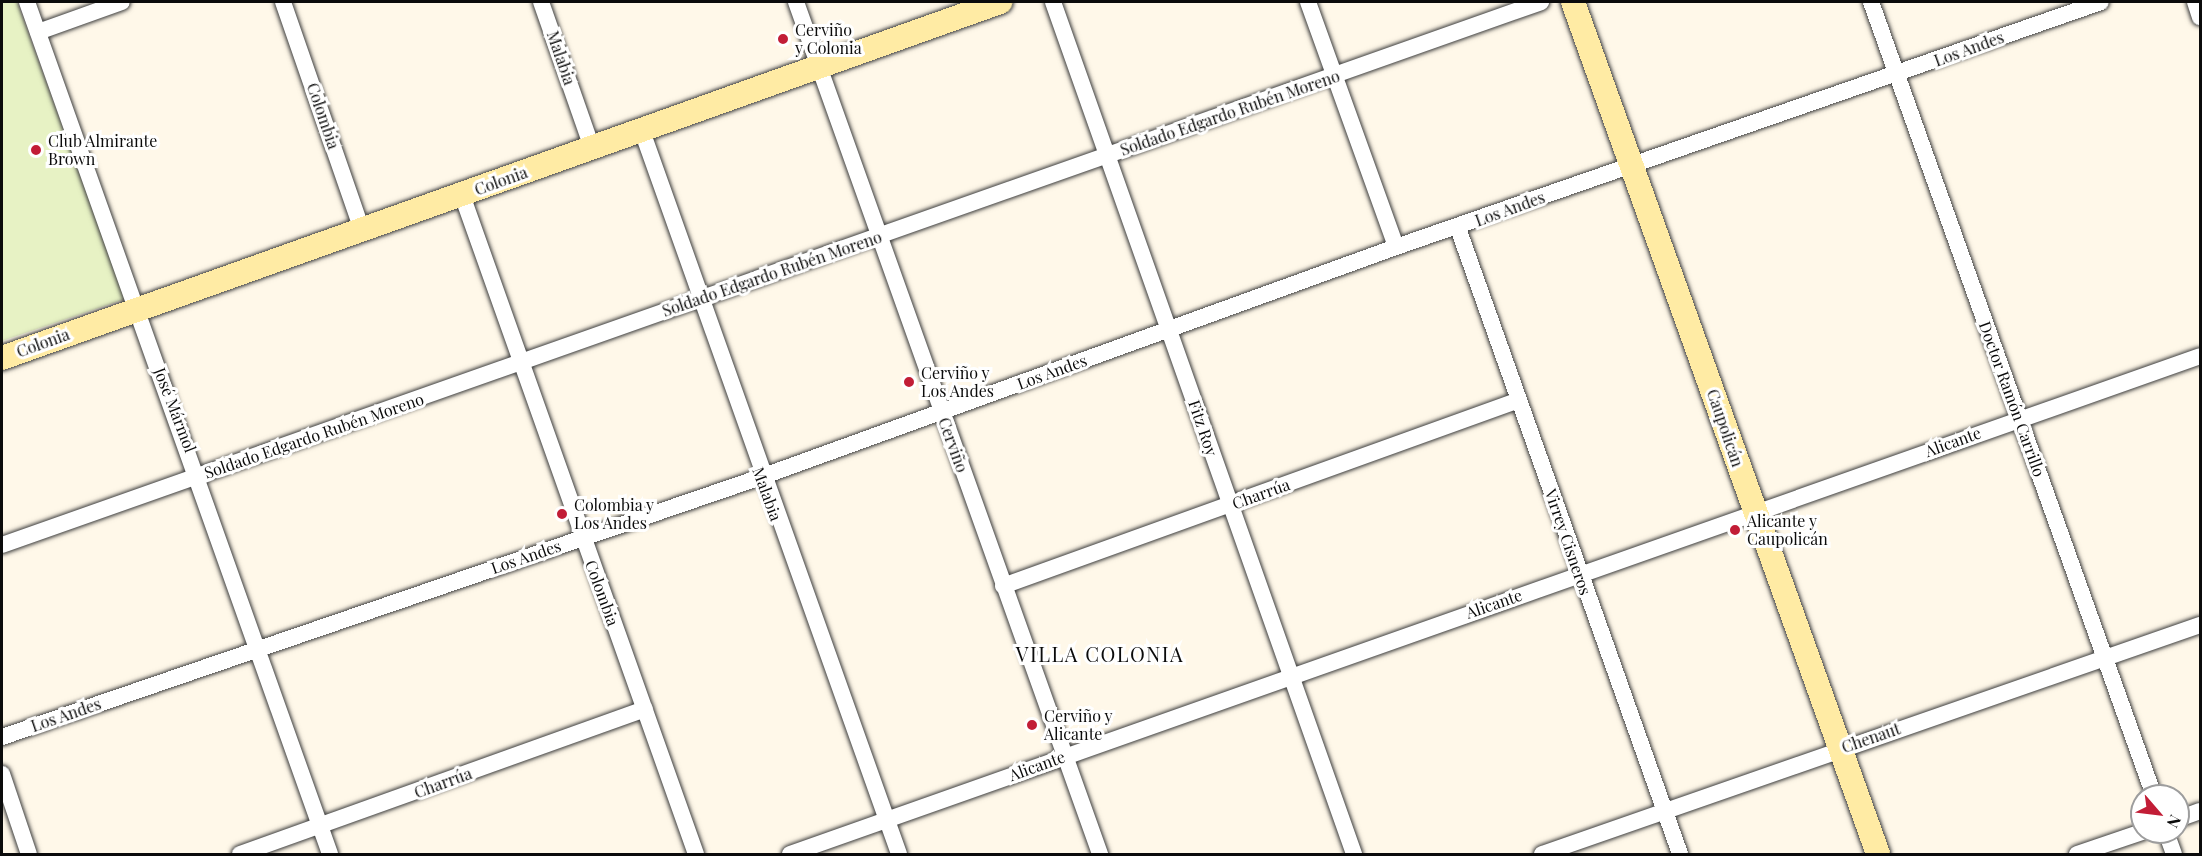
<!DOCTYPE html>
<html>
<head>
<meta charset="utf-8">
<style>
	body { margin:0 }
	#map { position:relative; width:2202px; height:856px; overflow:hidden; background:#fff8e9; font-family:"Playfair Display",serif }
	div>[style] { position:absolute }
	[style*='--x'] { left:calc(var(--x)*1px); top:calc(var(--y)*1px); width:calc(var(--w)*1px); rotate:calc(var(--a)*1deg) }
	.pitch>* { inset:0; background:#e7f2c4 }
	.roads { filter:drop-shadow(0 0 2px #3e3e3e) drop-shadow(0 0 2px #3e3e3e) }
	.street>* { height:16px; margin:-8px; padding:0 8px; transform-origin:8px; border-radius:8px; background:#fff }
	.secondary>* { height:24px; margin:-12px; padding:0 12px; transform-origin:12px; border-radius:12px; background:#ffeba4 }
	.dots>* { width:16px; height:16px; translate:-50% -50%; box-sizing:border-box; border:3px solid #fff; border-radius:50% }
	span { translate:-50% -50%; white-space:nowrap; text-align:center; line-height:1.15; -webkit-text-stroke:6px #fff; paint-order:stroke }
	.poi-label { font-size:16px; color:#0b0b0b }
	.left { translate:0 -50%; text-align:left }
	.street-label { font-size:16px; color:#0b0b0b }
	.quarter-label { font-size:20px; color:#0b0b0b; letter-spacing:1.5px }
	.frame { position:absolute; inset:0; border:3px solid #0b0b0b; pointer-events:none }
	.north { position:absolute; left:2130px; top:784px; width:60px; height:60px; box-sizing:border-box; background:#fff; border:2px solid #9d9d9d; border-radius:50%; rotate:118deg; font-size:16px; font-weight:700; line-height:24px; text-align:center; color:#0b0b0b }
	.north::after { content:''; display:block; margin:auto; width:21px; height:27px; background:#c21d36; clip-path:polygon(50% 0,100% 100%,50% 72%,0 100%) }
</style>
</head>
<body>
<div id="map">
	<div class="pitch">
		<i style="clip-path:polygon(2px 2px,17px 2px,125px 299px,2px 341px)"></i>
	</div>
	<div class="roads">
		<div class="street">
			<i style="--x:27;--y:2;--w:904;--a:70.42"></i>
			<i style="--x:283;--y:2;--w:241;--a:70.9"></i>
			<i style="--x:541;--y:2;--w:155;--a:70.7"></i>
			<i style="--x:796;--y:2;--w:905;--a:70.36"></i>
			<i style="--x:1053;--y:2;--w:904;--a:70.54"></i>
			<i style="--x:1308;--y:2;--w:260;--a:70.2"></i>
			<i style="--x:1871;--y:2;--w:843;--a:70.38"></i>
			<i style="--x:2195;--y:2;--w:16;--a:72"></i>
			<i style="--x:38;--y:32;--w:89;--a:-19.7"></i>
			<i style="--x:642;--y:131;--w:767;--a:70.43"></i>
			<i style="--x:462;--y:195;--w:699;--a:70.45"></i>
			<i style="--x:1458;--y:228;--w:664;--a:70.47"></i>
			<i style="--x:2;--y:545;--w:1632;--a:-19.43"></i>
			<i style="--x:1003;--y:586;--w:548;--a:-19.82"></i>
			<i style="--x:2;--y:737;--w:802;--a:-18.91"></i>
			<i style="--x:761;--y:477;--w:675;--a:-19.91"></i>
			<i style="--x:1396;--y:247;--w:746;--a:-19.16"></i>
			<i style="--x:2;--y:774;--w:84;--a:71.4"></i>
			<i style="--x:2178;--y:819;--w:23;--a:-20"></i>
			<i style="--x:2166;--y:832;--w:23;--a:70"></i>
			<i style="--x:240;--y:854;--w:430;--a:-19.7"></i>
			<i style="--x:790;--y:854;--w:1495;--a:-19.45"></i>
			<i style="--x:1542;--y:854;--w:697;--a:-19.19"></i>
			<i style="--x:2077;--y:854;--w:69;--a:-18.7"></i>
		</div>
		<div class="secondary">
			<i style="--x:1573;--y:2;--w:905;--a:70.3"></i>
			<i style="--x:2;--y:358;--w:1060;--a:-19.63"></i>
		</div>
	</div>
	<div class="dots">
		<i style="left:783px;top:39px;background:#c21d36"></i>
		<i style="left:36px;top:150px;background:#c21d36"></i>
		<i style="left:909px;top:382px;background:#c21d36"></i>
		<i style="left:562px;top:514px;background:#c21d36"></i>
		<i style="left:1735px;top:530px;background:#c21d36"></i>
		<i style="left:1032px;top:725px;background:#c21d36"></i>
	</div>
	<div class="poi-label">
		<span class="left" style="left:795px;top:39px">Cerviño<br>y Colonia</span>
		<span class="left" style="left:48px;top:150px">Club Almirante<br>Brown</span>
		<span class="left" style="left:921px;top:382px">Cerviño y<br>Los Andes</span>
		<span class="left" style="left:574px;top:514px">Colombia y<br>Los Andes</span>
		<span class="left" style="left:1747px;top:530px">Alicante y<br>Caupolicán</span>
		<span class="left" style="left:1044px;top:725px">Cerviño y<br>Alicante</span>
	</div>
	<div class="street-label">
		<span style="left:1969px;top:49px;rotate:-20deg">Los Andes</span>
		<span style="left:561px;top:58px;rotate:71deg">Malabia</span>
		<span style="left:1230px;top:113px;rotate:-19deg">Soldado Edgardo Rubén Moreno</span>
		<span style="left:323px;top:116px;rotate:71deg">Colombia</span>
		<span style="left:501px;top:181px;rotate:-20deg">Colonia</span>
		<span style="left:1510px;top:209px;rotate:-20deg">Los Andes</span>
		<span style="left:772px;top:274px;rotate:-19deg">Soldado Edgardo Rubén Moreno</span>
		<span style="left:43px;top:343px;rotate:-20deg">Colonia</span>
		<span style="left:1052px;top:372px;rotate:-20deg">Los Andes</span>
		<span style="left:2012px;top:399px;rotate:70deg">Doctor Ramón Carrillo</span>
		<span style="left:175px;top:410px;rotate:69deg">José Mármol</span>
		<span style="left:1203px;top:428px;rotate:71deg">Fitz Roy</span>
		<span style="left:1725px;top:428px;rotate:71deg">Caupolicán</span>
		<span style="left:314px;top:436px;rotate:-19deg">Soldado Edgardo Rubén Moreno</span>
		<span style="left:1953px;top:442px;rotate:-20deg">Alicante</span>
		<span style="left:953px;top:445px;rotate:70deg">Cerviño</span>
		<span style="left:767px;top:494px;rotate:70deg">Malabia</span>
		<span style="left:1261px;top:494px;rotate:-20deg">Charrúa</span>
		<span style="left:1568px;top:542px;rotate:71deg">Virrey Cisneros</span>
		<span style="left:526px;top:557px;rotate:-19deg">Los Andes</span>
		<span style="left:602px;top:593px;rotate:70deg">Colombia</span>
		<span style="left:1494px;top:604px;rotate:-19deg">Alicante</span>
		<span style="left:66px;top:715px;rotate:-19deg">Los Andes</span>
		<span style="left:1871px;top:738px;rotate:-19deg">Chenaut</span>
		<span style="left:1037px;top:766px;rotate:-20deg">Alicante</span>
		<span style="left:443px;top:783px;rotate:-20deg">Charrúa</span>
	</div>
	<div class="quarter-label">
		<span style="left:1100px;top:653px">VILLA COLONIA</span>
	</div>
	<div class="frame"></div>
	<div class="north">N</div>
</div>
</body>
</html>
